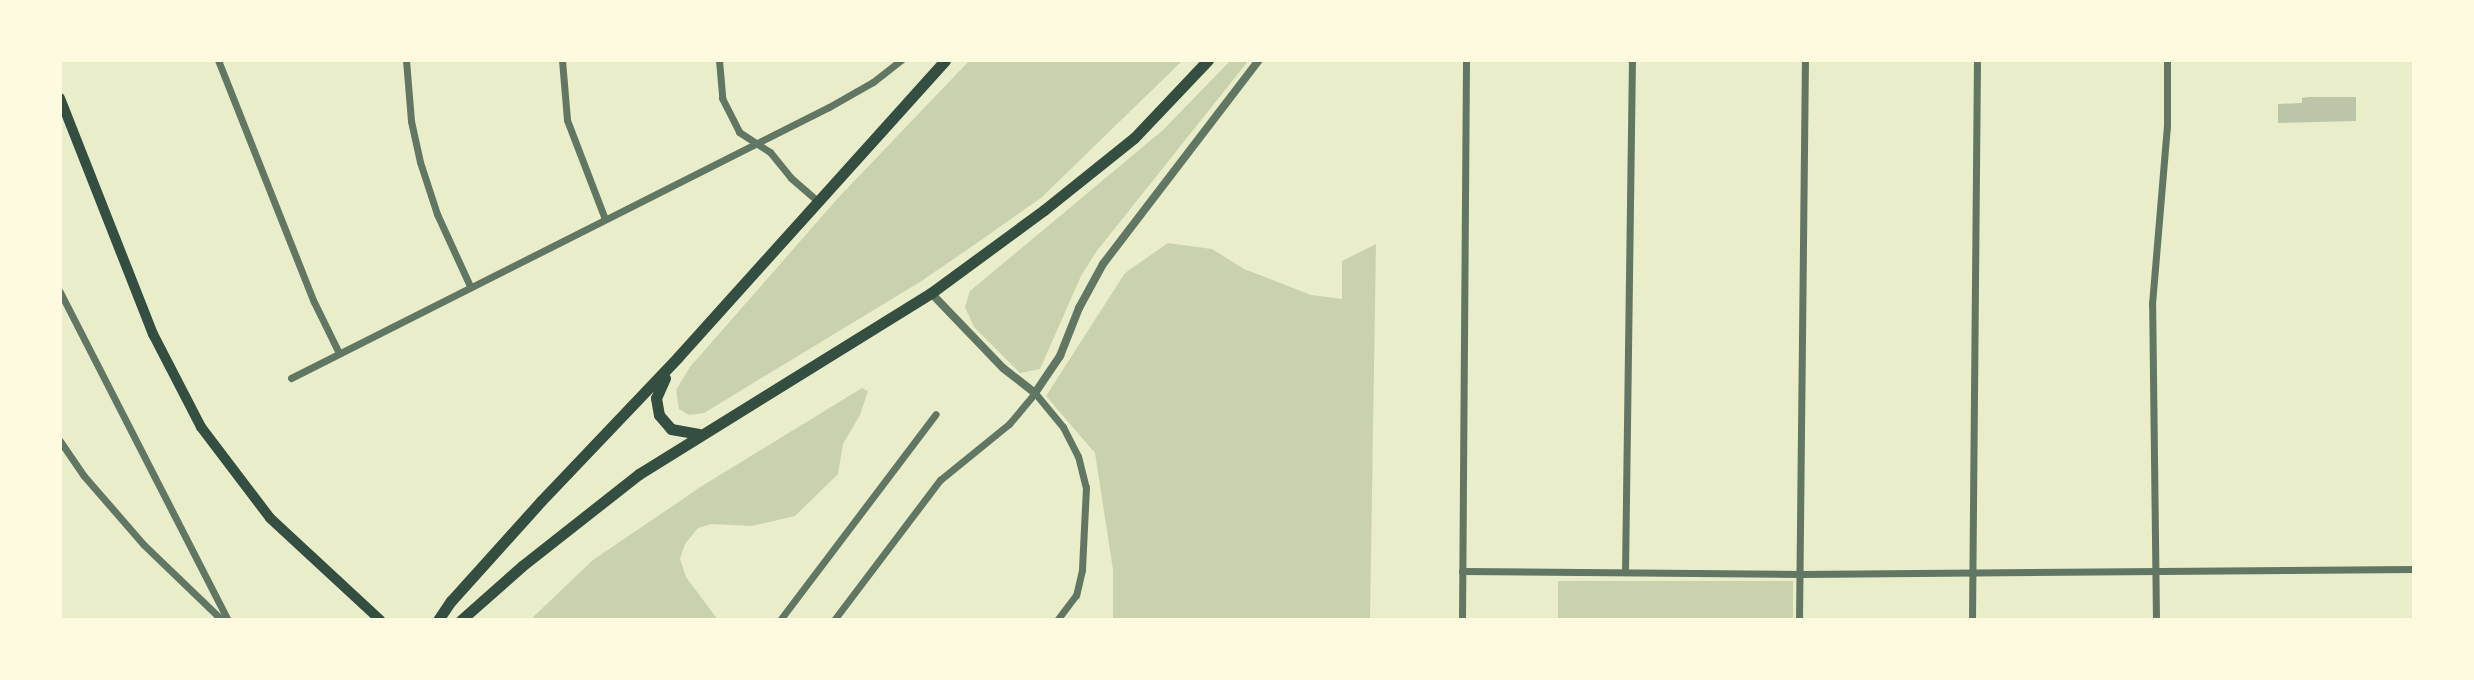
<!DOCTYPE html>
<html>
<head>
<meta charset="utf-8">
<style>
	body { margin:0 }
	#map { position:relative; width:2474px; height:680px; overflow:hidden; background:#e9edc9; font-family:Figtree,sans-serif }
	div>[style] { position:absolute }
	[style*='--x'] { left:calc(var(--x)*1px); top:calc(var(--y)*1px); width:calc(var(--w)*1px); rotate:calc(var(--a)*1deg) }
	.green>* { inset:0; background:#cad2ad; transform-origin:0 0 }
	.building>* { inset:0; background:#bcc5a7 }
	.minor>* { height:7px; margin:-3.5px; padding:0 3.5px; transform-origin:3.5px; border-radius:3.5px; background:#617663 }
	.tertiary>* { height:8px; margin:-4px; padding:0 4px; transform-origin:4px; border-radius:4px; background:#617663 }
	.primary>* { height:10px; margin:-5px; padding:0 5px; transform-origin:5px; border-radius:5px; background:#344e41 }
	.trunk>* { height:11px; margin:-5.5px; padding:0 5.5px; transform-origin:5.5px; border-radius:5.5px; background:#344e41 }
	span { translate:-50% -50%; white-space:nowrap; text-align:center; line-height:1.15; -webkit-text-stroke:6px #fefae0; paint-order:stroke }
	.frame { position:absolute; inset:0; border:62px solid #fefae0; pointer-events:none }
</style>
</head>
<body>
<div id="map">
	<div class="green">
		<i style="clip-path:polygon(970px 60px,1183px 60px,1042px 197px,987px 236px,920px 282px,704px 413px,689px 415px,679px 409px,676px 390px,690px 367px,838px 198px)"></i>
		<i style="clip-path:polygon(1231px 60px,1249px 60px,1096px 252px,1081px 276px,1040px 369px,1020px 373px,974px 327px,965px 307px,970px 291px,1163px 130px)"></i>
		<i style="clip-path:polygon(1168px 243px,1212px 249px,1244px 269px,1311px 295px,1342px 299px,1342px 261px,1376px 244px,1370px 620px,1113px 620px,1113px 570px,1095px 453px,1046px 396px,1125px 273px)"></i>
		<i style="clip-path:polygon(862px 388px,868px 391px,860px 415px,843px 444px,838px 474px,795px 516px,752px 526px,712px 524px,698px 528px,685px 544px,680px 559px,686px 577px,718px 620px,530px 620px,593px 560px,702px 486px)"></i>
		<i style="left:1558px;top:581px;width:235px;height:39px"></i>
	</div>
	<div class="building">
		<i style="clip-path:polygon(2309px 97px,2356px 97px,2356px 121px,2278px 123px,2278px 104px,2302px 103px,2302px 98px)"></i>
	</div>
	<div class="minor">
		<i style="--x:218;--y:60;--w:260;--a:68.4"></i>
		<i style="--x:314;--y:302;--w:57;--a:63.9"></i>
		<i style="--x:406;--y:60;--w:61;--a:85.3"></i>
		<i style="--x:411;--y:121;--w:42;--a:77.6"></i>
		<i style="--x:420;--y:162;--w:55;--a:71.9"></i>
		<i style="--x:437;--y:214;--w:79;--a:65.4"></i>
		<i style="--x:562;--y:60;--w:60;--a:85.2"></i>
		<i style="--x:567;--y:120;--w:106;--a:69"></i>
		<i style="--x:719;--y:60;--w:38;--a:85"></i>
		<i style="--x:722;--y:98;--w:38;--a:63"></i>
		<i style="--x:739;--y:132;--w:37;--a:33"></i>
		<i style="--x:770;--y:152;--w:33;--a:51"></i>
		<i style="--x:791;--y:178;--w:35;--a:41"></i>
		<i style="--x:60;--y:292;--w:369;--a:62.9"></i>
		<i style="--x:291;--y:378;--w:602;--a:-26.74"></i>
		<i style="--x:829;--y:107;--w:51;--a:-29.6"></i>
		<i style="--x:873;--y:82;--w:36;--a:-38"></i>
		<i style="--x:60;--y:441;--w:42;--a:55.6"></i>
		<i style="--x:84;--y:476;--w:91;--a:49"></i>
		<i style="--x:144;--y:545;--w:108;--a:43.9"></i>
		<i style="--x:1462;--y:571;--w:338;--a:0.5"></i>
		<i style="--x:1800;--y:574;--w:614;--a:-0.47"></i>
		<i style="--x:1625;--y:572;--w:512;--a:-89.22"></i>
		<i style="--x:780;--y:620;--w:258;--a:-52.9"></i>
		<i style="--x:834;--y:620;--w:176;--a:-52.9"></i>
		<i style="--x:940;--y:480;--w:89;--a:-39.1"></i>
		<i style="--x:1009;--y:424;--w:40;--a:-50"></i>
		<i style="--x:1035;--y:393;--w:44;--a:50.5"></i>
		<i style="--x:1063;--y:427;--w:33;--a:63"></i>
		<i style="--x:1078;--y:456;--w:32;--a:76"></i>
		<i style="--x:1086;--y:487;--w:83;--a:92.8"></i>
		<i style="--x:1082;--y:570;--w:26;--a:103"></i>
		<i style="--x:1076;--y:595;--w:31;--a:127"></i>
		<i style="--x:1462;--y:620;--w:560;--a:-89.59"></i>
		<i style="--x:1799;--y:620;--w:560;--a:-89.39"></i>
		<i style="--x:1972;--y:620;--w:560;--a:-89.49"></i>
		<i style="--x:2156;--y:620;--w:316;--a:-90.7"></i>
		<i style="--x:2152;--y:304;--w:179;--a:-85.2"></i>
		<i style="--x:2167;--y:126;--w:66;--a:-90"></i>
	</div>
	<div class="tertiary">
		<i style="--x:931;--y:293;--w:104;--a:46.2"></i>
		<i style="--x:1003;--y:368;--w:41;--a:38"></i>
		<i style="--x:1035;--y:393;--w:45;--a:-56"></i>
		<i style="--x:1060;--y:356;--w:52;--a:-68.4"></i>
		<i style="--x:1079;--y:308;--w:50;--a:-61.4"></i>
		<i style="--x:1103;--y:264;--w:257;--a:-52.6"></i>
	</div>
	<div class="primary">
		<i style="--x:60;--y:98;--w:254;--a:68.5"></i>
		<i style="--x:153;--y:334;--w:105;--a:62.7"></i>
		<i style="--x:201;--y:427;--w:114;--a:52.8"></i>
		<i style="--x:270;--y:518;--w:150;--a:42.8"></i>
	</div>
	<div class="trunk">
		<i style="--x:665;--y:378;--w:22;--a:114"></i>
		<i style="--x:656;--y:398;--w:17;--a:80"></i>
		<i style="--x:659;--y:415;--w:18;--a:49"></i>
		<i style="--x:671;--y:429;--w:28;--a:10"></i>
		<i style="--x:438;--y:620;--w:23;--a:-56"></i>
		<i style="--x:451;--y:601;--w:135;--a:-48"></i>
		<i style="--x:541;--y:501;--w:199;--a:-46.4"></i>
		<i style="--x:678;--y:357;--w:399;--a:-48"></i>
		<i style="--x:461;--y:620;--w:81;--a:-41.5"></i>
		<i style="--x:522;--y:566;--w:149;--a:-38.2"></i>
		<i style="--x:639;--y:474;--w:344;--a:-31.8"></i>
		<i style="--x:931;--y:293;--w:140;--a:-36.3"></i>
		<i style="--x:1044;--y:210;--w:115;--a:-38.7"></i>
		<i style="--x:1134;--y:138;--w:108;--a:-46.5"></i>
	</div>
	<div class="frame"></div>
</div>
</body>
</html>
